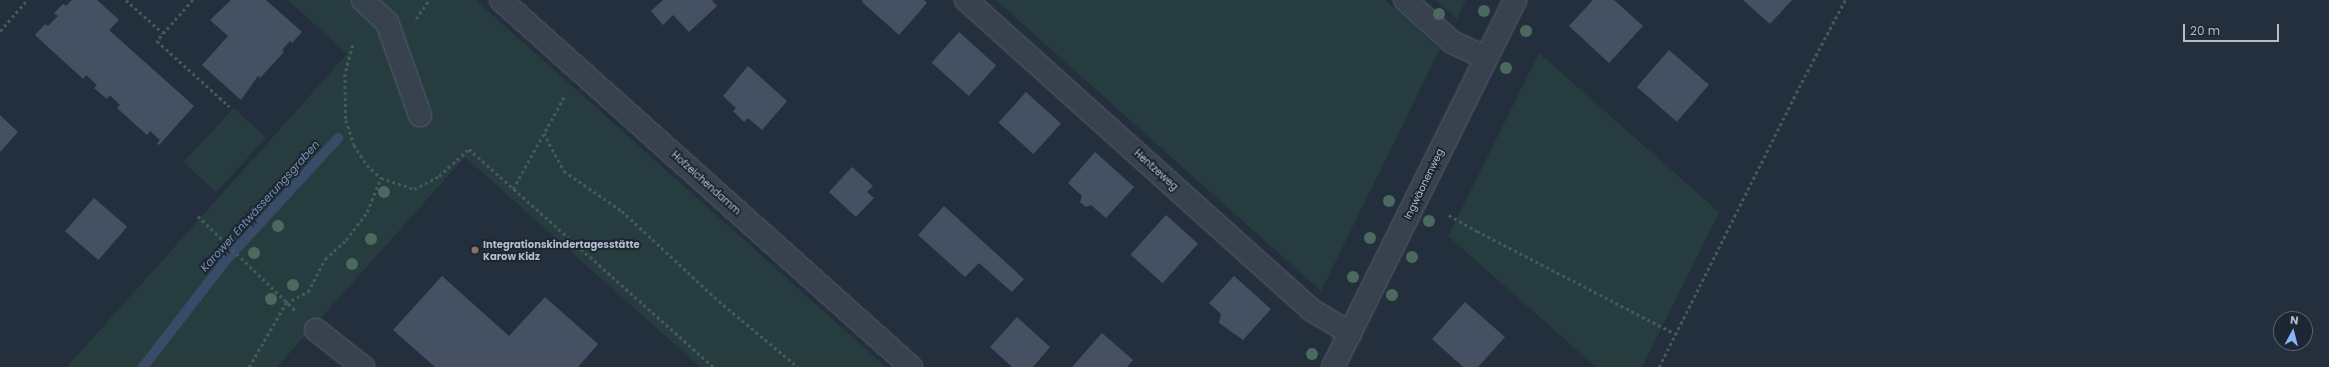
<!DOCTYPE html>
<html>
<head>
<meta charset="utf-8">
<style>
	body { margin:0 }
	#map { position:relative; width:2329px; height:367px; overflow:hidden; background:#242f3e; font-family:Poppins,sans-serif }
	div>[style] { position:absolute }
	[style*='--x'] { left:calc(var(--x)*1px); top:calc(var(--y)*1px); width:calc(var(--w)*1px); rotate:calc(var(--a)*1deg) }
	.green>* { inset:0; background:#263c3f; transform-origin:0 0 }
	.stream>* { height:10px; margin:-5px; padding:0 5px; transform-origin:5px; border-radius:5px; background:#394c67 }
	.building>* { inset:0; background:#455162; transform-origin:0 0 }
	.path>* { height:2.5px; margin-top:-1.25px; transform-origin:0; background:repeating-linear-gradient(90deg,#44595c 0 3px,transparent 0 6px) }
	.roads { filter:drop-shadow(0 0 1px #565f6c) drop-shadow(0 0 1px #565f6c) }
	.minor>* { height:22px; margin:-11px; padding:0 11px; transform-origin:11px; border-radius:11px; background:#38414e }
	.trees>* { width:12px; height:12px; margin:-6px; border-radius:50%; background:#4b6a5d }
	.dots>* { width:11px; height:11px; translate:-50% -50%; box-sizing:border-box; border:2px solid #1d2633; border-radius:50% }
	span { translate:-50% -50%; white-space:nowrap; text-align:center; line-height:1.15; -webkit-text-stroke:4px #1d2633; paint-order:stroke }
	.street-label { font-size:10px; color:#b4bcc9 }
	.poi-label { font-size:10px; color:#b4bcc9; font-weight:700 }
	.left { translate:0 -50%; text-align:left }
	.water-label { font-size:11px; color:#7c92b1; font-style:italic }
	.north { position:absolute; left:2273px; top:311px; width:40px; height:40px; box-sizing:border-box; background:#1d2633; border:1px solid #59626f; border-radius:50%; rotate:7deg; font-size:11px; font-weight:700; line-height:16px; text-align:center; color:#b4bcc9 }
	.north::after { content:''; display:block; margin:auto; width:14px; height:18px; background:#8ab4f8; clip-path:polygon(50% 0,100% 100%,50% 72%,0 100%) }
	.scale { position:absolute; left:2183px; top:24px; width:96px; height:18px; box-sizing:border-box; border:2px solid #b4bcc9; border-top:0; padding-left:5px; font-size:12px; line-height:14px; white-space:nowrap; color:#b4bcc9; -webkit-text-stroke:3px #1d2633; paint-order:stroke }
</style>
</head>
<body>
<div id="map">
	<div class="green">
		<i style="clip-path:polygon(288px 0,476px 0,886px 367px,700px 367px,465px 157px,277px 367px,67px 367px,347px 54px)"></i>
		<i style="clip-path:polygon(996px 0,1385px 0,1440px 49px,1321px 291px)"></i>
		<i style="clip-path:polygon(1436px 0,1466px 0,1457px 19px)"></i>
		<i style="clip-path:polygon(1539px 53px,1719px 212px,1642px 367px,1596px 367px,1448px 236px)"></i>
		<i style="left:234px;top:108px;width:44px;height:74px;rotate:43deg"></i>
	</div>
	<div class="stream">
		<i style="--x:143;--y:367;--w:135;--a:-52.2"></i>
		<i style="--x:226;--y:260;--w:166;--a:-47.4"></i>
	</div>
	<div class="building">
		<i style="clip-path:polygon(72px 0,97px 0,119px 20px,109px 30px,194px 106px,159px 145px,157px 143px,160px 140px,150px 131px,147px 135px,117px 108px,120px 105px,110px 95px,107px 99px,94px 88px,97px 85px,86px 75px,83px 79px,35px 35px,45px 24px,48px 26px,58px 16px,54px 13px,63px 4px,66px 6px)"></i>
		<i style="clip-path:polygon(231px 0,266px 0,302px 32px,292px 43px,290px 41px,282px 50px,284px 52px,260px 78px,258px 76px,241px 100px,202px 65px,228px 36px,210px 20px)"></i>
		<i style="clip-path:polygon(663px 0,712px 0,717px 6px,689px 32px,673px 15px,663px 25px,651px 11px)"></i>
		<i style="clip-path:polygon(863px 0,924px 0,927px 3px,899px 35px,862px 2px)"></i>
		<i style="clip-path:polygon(1593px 0,1614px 0,1643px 26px,1609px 63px,1569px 26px)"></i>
		<i style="clip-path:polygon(1743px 0,1792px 0,1770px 24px)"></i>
		<i style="left:959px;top:32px;width:50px;height:41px;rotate:42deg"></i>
		<i style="left:1669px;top:50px;width:53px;height:49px;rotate:41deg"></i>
		<i style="clip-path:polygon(748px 66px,787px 101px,762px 130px,748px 118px,744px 122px,733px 111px,736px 108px,723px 96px)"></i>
		<i style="left:1026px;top:92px;width:47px;height:41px;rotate:42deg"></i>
		<i style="clip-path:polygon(0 115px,18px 132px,0 152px)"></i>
		<i style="clip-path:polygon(1095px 152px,1134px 187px,1106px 218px,1091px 205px,1086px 207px,1080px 202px,1082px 196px,1068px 183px)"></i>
		<i style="clip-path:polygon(852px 167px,873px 186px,867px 192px,874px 198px,856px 217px,829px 192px)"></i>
		<i style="left:94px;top:198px;width:44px;height:44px;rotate:41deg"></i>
		<i style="clip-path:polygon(944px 206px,1024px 279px,1012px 292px,979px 263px,965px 277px,918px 235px)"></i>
		<i style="left:1166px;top:215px;width:43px;height:53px;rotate:42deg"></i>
		<i style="clip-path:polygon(442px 276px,509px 336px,545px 297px,598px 344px,578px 367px,435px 367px,393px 330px)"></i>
		<i style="clip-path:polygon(1234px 276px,1271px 309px,1243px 340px,1219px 323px,1221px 314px,1209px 303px)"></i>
		<i style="clip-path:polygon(1465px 302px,1505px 337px,1478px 367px,1463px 367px,1432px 339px)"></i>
		<i style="clip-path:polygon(1017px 317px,1050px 347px,1033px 367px,1012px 367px,990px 347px)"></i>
		<i style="clip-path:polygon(1102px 333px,1133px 360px,1127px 367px,1072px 367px)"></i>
	</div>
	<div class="path">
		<i style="--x:126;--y:0;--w:50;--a:41.7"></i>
		<i style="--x:193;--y:0;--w:55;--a:131.3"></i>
		<i style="--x:157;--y:41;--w:98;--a:42.1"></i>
		<i style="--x:416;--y:19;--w:23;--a:-56"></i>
		<i style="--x:0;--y:31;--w:41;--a:-48.9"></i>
		<i style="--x:353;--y:45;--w:30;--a:105"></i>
		<i style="--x:345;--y:74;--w:46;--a:88.8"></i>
		<i style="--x:346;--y:120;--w:26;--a:72"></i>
		<i style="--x:354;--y:145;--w:24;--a:57"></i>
		<i style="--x:367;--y:165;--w:19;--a:43"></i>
		<i style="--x:381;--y:178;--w:35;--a:18"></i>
		<i style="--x:414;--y:189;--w:28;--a:-27"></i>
		<i style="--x:439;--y:176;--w:40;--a:-42"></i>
		<i style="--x:469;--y:149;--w:328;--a:41.7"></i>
		<i style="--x:544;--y:133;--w:43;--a:62.2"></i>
		<i style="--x:564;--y:171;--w:70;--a:34.6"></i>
		<i style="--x:622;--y:211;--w:132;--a:42.9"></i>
		<i style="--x:719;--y:301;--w:103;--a:39.9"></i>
		<i style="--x:513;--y:189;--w:107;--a:-61"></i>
		<i style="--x:1449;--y:215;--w:32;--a:30"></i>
		<i style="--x:1477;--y:231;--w:224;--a:27.4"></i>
		<i style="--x:198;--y:216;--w:138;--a:44.1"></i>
		<i style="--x:249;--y:367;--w:74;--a:-60"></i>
		<i style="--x:286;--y:303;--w:25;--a:-27"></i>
		<i style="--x:308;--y:292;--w:37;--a:-63"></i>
		<i style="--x:325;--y:259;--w:28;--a:-42"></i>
		<i style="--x:346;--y:240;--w:35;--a:-53"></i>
		<i style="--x:367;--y:212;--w:37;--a:-68"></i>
		<i style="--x:1659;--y:367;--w:306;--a:-63.4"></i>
		<i style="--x:1796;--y:93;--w:105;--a:-62.2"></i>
	</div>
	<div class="roads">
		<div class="minor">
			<i style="--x:363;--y:0;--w:33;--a:43"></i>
			<i style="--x:387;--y:22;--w:99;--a:70.5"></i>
			<i style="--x:501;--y:0;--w:550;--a:41.83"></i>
			<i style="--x:966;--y:0;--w:462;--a:41.9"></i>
			<i style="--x:1310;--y:309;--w:47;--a:31"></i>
			<i style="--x:1405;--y:0;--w:63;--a:41.8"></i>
			<i style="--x:1452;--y:42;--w:38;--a:25"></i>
			<i style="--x:316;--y:330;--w:60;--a:38.2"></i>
			<i style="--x:1333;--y:367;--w:410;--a:-63.6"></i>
		</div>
	</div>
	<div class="trees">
		<i style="left:1484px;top:11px"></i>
		<i style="left:1439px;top:14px"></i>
		<i style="left:1526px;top:31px"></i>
		<i style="left:1506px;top:68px"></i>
		<i style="left:384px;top:192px"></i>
		<i style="left:1389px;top:201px"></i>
		<i style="left:1429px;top:221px"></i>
		<i style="left:278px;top:226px"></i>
		<i style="left:1370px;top:238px"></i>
		<i style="left:371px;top:239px"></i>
		<i style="left:254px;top:253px"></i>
		<i style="left:1412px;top:257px"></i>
		<i style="left:352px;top:264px"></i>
		<i style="left:1353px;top:277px"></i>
		<i style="left:293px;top:285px"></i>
		<i style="left:1392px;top:295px"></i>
		<i style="left:271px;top:299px"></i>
		<i style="left:1312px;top:354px"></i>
	</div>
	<div class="dots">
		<i style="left:475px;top:250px;background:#8d6e63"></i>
	</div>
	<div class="street-label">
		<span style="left:1156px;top:170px;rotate:42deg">Hentzeweg</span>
		<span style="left:706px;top:183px;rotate:42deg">Hofzeichendamm</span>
		<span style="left:1424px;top:184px;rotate:-64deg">Ingwäonenweg</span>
	</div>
	<div class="poi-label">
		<span class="left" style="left:483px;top:250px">Integrationskindertagesstätte<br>Karow Kidz</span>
	</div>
	<div class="water-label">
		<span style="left:260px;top:206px;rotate:-48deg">Karower Entwässerungsgraben</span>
	</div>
	<div class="north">N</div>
	<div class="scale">20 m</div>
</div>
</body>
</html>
